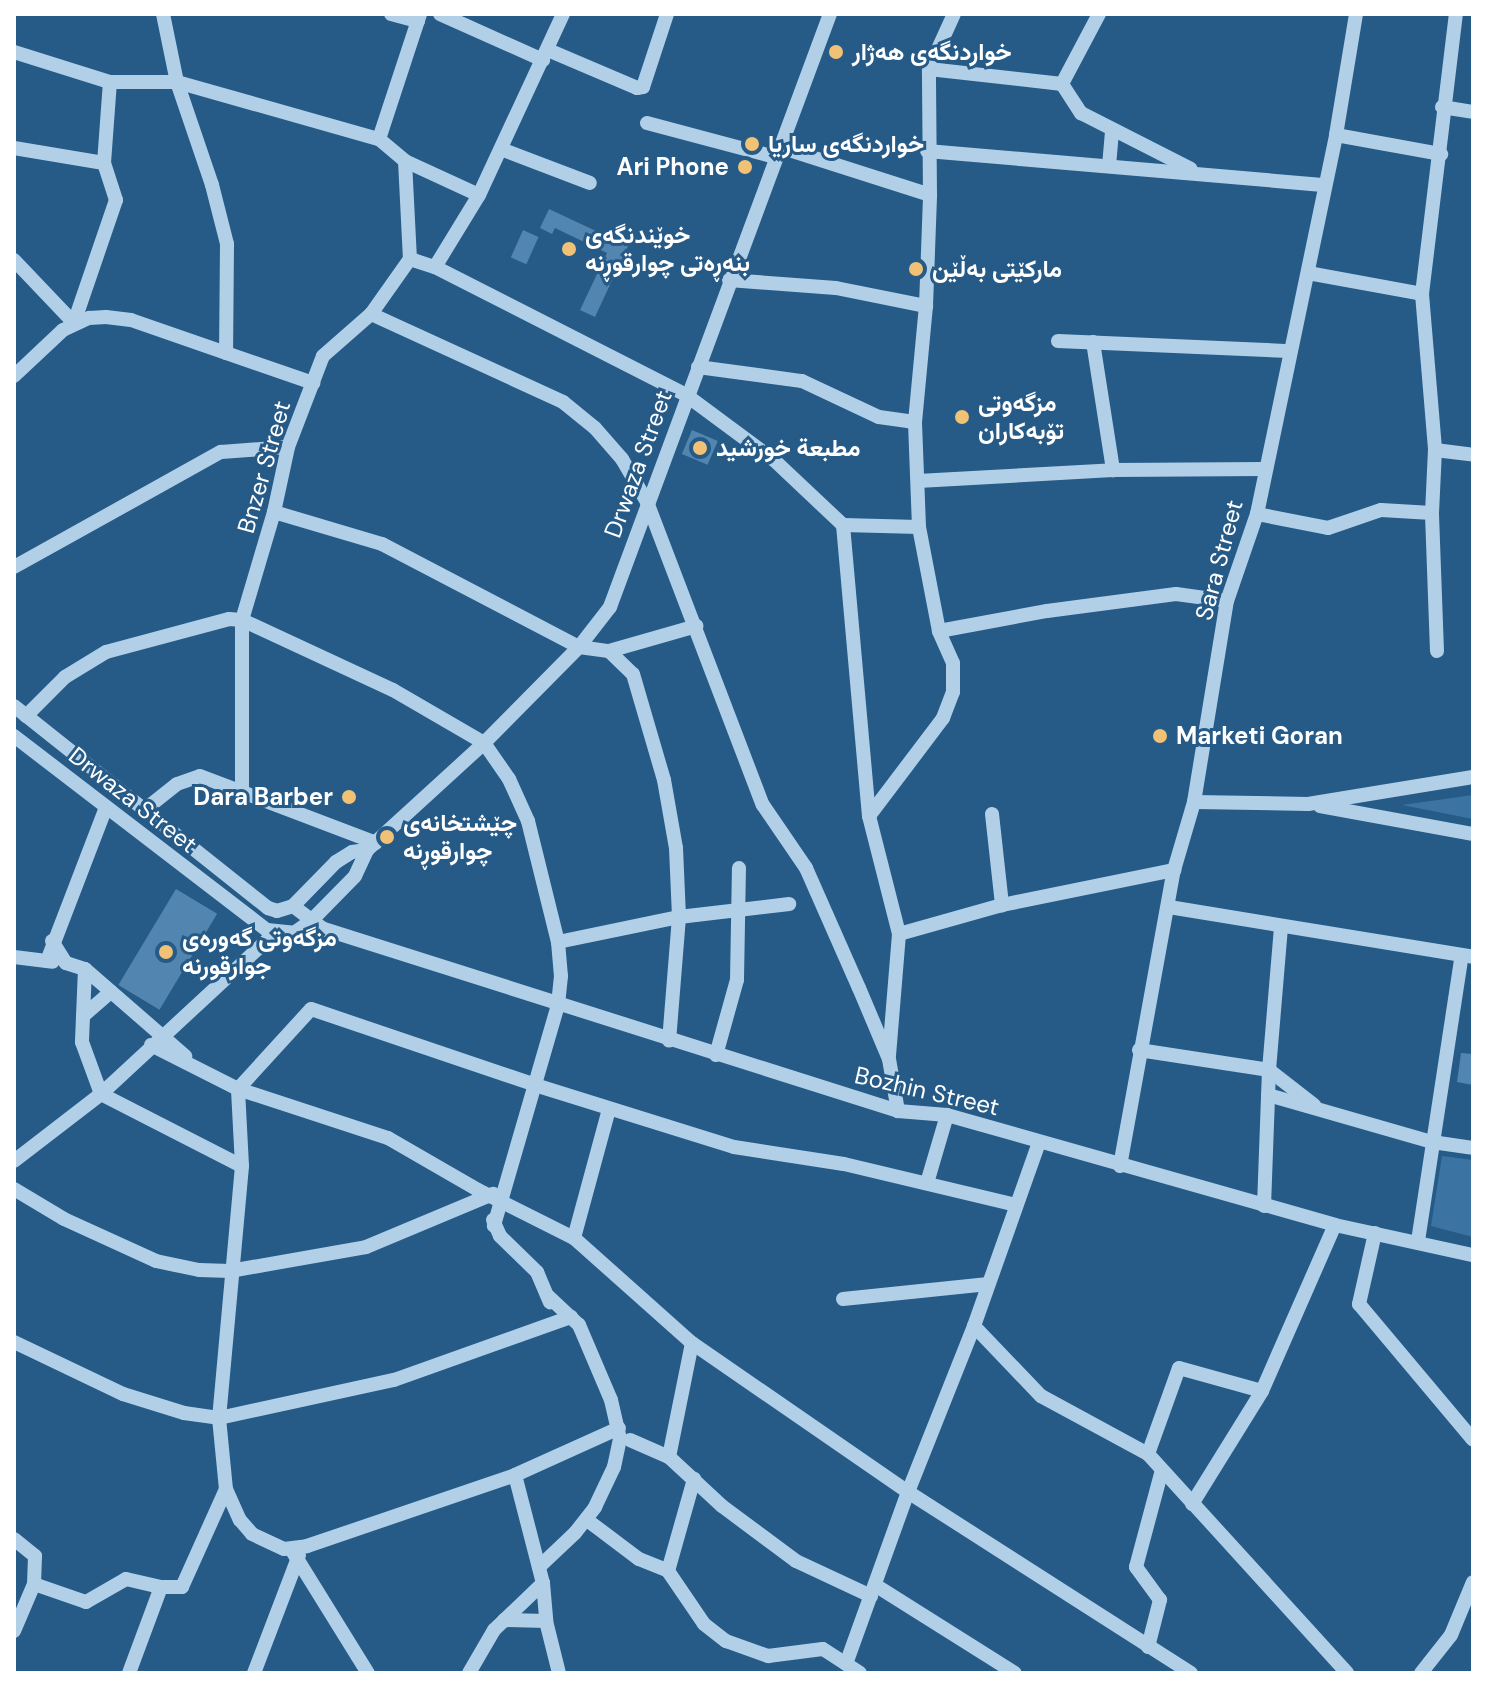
<!DOCTYPE html>
<html>
<head>
<meta charset="utf-8">
<style>
	body { margin:0 }
	#map { position:relative; width:1487px; height:1687px; overflow:hidden; background:#265a87; font-family:"DM Sans",Vazirmatn,sans-serif }
	div>[style] { position:absolute }
	[style*='--x'] { left:calc(var(--x)*1px); top:calc(var(--y)*1px); width:calc(var(--w)*1px); rotate:calc(var(--a)*1deg) }
	.green>* { inset:0; background:#3b74a3 }
	.building>* { inset:0; background:#5286b0; transform-origin:0 0 }
	.minor>* { height:14px; margin:-7px; padding:0 7px; transform-origin:7px; border-radius:7px; background:#b1d0e8 }
	.dots>* { width:22px; height:22px; translate:-50% -50%; box-sizing:border-box; border:4px solid #265a87; border-radius:50% }
	span { translate:-50% -50%; white-space:nowrap; text-align:center; line-height:1.15; -webkit-text-stroke:6px #265a87; paint-order:stroke }
	.poi-label { font-size:24px; color:#fff; font-weight:700 }
	.left { translate:0 -50%; text-align:left }
	.right { translate:-100% -50%; text-align:right }
	.street-label { font-size:24px; color:#fff }
	.frame { position:absolute; inset:0; border:16px solid #fff; pointer-events:none }
</style>
</head>
<body>
<div id="map">
	<div class="green">
		<i style="clip-path:polygon(1473px 795px,1473px 819px,1402px 805px)"></i>
		<i style="clip-path:polygon(1442px 1156px,1473px 1160px,1473px 1237px,1431px 1226px)"></i>
	</div>
	<div class="building">
		<i style="clip-path:polygon(549px 209px,628px 246px,595px 317px,580px 310px,607px 253px,555px 228px,552px 234px,540px 228px)"></i>
		<i style="left:523px;top:230px;width:17px;height:30px;rotate:24deg"></i>
		<i style="left:692px;top:430px;width:28px;height:26px;rotate:23deg"></i>
		<i style="left:176px;top:889px;width:48px;height:112px;rotate:31deg"></i>
		<i style="clip-path:polygon(1461px 1053px,1473px 1054px,1473px 1085px,1457px 1082px)"></i>
	</div>
	<div class="minor">
		<i style="--x:163;--y:14;--w:69;--a:78.4"></i>
		<i style="--x:177;--y:82;--w:109;--a:71.2"></i>
		<i style="--x:212;--y:185;--w:61;--a:75.7"></i>
		<i style="--x:227;--y:244;--w:109;--a:90.5"></i>
		<i style="--x:391;--y:14;--w:28;--a:15"></i>
		<i style="--x:440;--y:14;--w:113;--a:24.1"></i>
		<i style="--x:1099;--y:14;--w:79;--a:117.9"></i>
		<i style="--x:1062;--y:84;--w:35;--a:57"></i>
		<i style="--x:1081;--y:113;--w:123;--a:27"></i>
		<i style="--x:548;--y:50;--w:97;--a:23.1"></i>
		<i style="--x:637;--y:88;--w:6;--a:-9"></i>
		<i style="--x:643;--y:87;--w:77;--a:-71.8"></i>
		<i style="--x:14;--y:52;--w:101;--a:17.4"></i>
		<i style="--x:110;--y:82;--w:67;--a:0"></i>
		<i style="--x:177;--y:82;--w:210;--a:15.8"></i>
		<i style="--x:379;--y:139;--w:34;--a:40"></i>
		<i style="--x:405;--y:161;--w:81;--a:24.7"></i>
		<i style="--x:929;--y:69;--w:134;--a:6.4"></i>
		<i style="--x:1442;--y:107;--w:31;--a:9"></i>
		<i style="--x:647;--y:123;--w:132;--a:14.9"></i>
		<i style="--x:1336;--y:135;--w:107;--a:10.3"></i>
		<i style="--x:379;--y:139;--w:132;--a:-71.8"></i>
		<i style="--x:780;--y:147;--w:157;--a:17.7"></i>
		<i style="--x:14;--y:148;--w:91;--a:9.5"></i>
		<i style="--x:104;--y:163;--w:39;--a:72"></i>
		<i style="--x:116;--y:200;--w:130;--a:108.9"></i>
		<i style="--x:74;--y:323;--w:87;--a:-133.6"></i>
		<i style="--x:501;--y:149;--w:95;--a:20.9"></i>
		<i style="--x:927;--y:151;--w:397;--a:4.9"></i>
		<i style="--x:405;--y:161;--w:98;--a:87.1"></i>
		<i style="--x:104;--y:163;--w:81;--a:-85.8"></i>
		<i style="--x:1109;--y:166;--w:37;--a:-85"></i>
		<i style="--x:435;--y:267;--w:282;--a:27"></i>
		<i style="--x:686;--y:395;--w:109;--a:36.5"></i>
		<i style="--x:774;--y:460;--w:95;--a:43.3"></i>
		<i style="--x:843;--y:525;--w:76;--a:1.5"></i>
		<i style="--x:1308;--y:273;--w:116;--a:10.4"></i>
		<i style="--x:1422;--y:294;--w:157;--a:85.2"></i>
		<i style="--x:729;--y:280;--w:107;--a:4.3"></i>
		<i style="--x:836;--y:288;--w:92;--a:11.3"></i>
		<i style="--x:1422;--y:294;--w:282;--a:-83.1"></i>
		<i style="--x:371;--y:314;--w:211;--a:24.6"></i>
		<i style="--x:563;--y:402;--w:41;--a:39.1"></i>
		<i style="--x:595;--y:428;--w:41;--a:48.9"></i>
		<i style="--x:622;--y:459;--w:50;--a:59.8"></i>
		<i style="--x:647;--y:502;--w:324;--a:69.1"></i>
		<i style="--x:763;--y:805;--w:76;--a:55.7"></i>
		<i style="--x:806;--y:868;--w:131;--a:66.2"></i>
		<i style="--x:859;--y:988;--w:77;--a:67.1"></i>
		<i style="--x:889;--y:1059;--w:53;--a:80.2"></i>
		<i style="--x:1058;--y:341;--w:232;--a:2.5"></i>
		<i style="--x:1093;--y:342;--w:130;--a:81.1"></i>
		<i style="--x:698;--y:367;--w:105;--a:7.7"></i>
		<i style="--x:802;--y:381;--w:85;--a:25.1"></i>
		<i style="--x:879;--y:417;--w:36;--a:8"></i>
		<i style="--x:14;--y:376;--w:67;--a:-43.2"></i>
		<i style="--x:63;--y:330;--w:29;--a:-25"></i>
		<i style="--x:89;--y:318;--w:17;--a:-3"></i>
		<i style="--x:106;--y:317;--w:25;--a:7"></i>
		<i style="--x:131;--y:320;--w:193;--a:19.1"></i>
		<i style="--x:918;--y:481;--w:195;--a:-3.2"></i>
		<i style="--x:1113;--y:470;--w:151;--a:-0.4"></i>
		<i style="--x:274;--y:512;--w:113;--a:16.5"></i>
		<i style="--x:382;--y:544;--w:222;--a:27.6"></i>
		<i style="--x:579;--y:647;--w:30;--a:8"></i>
		<i style="--x:609;--y:651;--w:33;--a:44"></i>
		<i style="--x:633;--y:674;--w:110;--a:73.7"></i>
		<i style="--x:664;--y:780;--w:69;--a:80"></i>
		<i style="--x:676;--y:848;--w:69;--a:87.5"></i>
		<i style="--x:679;--y:917;--w:124;--a:94.6"></i>
		<i style="--x:1257;--y:514;--w:72;--a:11.2"></i>
		<i style="--x:1328;--y:528;--w:56;--a:-18.8"></i>
		<i style="--x:1381;--y:510;--w:51;--a:3.4"></i>
		<i style="--x:843;--y:525;--w:292;--a:84.9"></i>
		<i style="--x:869;--y:816;--w:122;--a:75.7"></i>
		<i style="--x:899;--y:934;--w:121;--a:94.7"></i>
		<i style="--x:14;--y:567;--w:237;--a:-29.1"></i>
		<i style="--x:221;--y:452;--w:67;--a:-4.3"></i>
		<i style="--x:939;--y:631;--w:110;--a:-10.5"></i>
		<i style="--x:1047;--y:611;--w:130;--a:-7.5"></i>
		<i style="--x:1176;--y:594;--w:51;--a:7.8"></i>
		<i style="--x:609;--y:651;--w:91;--a:-16"></i>
		<i style="--x:1437;--y:651;--w:138;--a:-92.1"></i>
		<i style="--x:1432;--y:513;--w:63;--a:-87.3"></i>
		<i style="--x:1435;--y:450;--w:38;--a:7"></i>
		<i style="--x:14;--y:706;--w:325;--a:38.5"></i>
		<i style="--x:268;--y:908;--w:9;--a:18"></i>
		<i style="--x:277;--y:911;--w:17;--a:-17"></i>
		<i style="--x:293;--y:906;--w:62;--a:-45.7"></i>
		<i style="--x:336;--y:862;--w:19;--a:-32"></i>
		<i style="--x:352;--y:852;--w:15;--a:-8"></i>
		<i style="--x:26;--y:716;--w:55;--a:-45"></i>
		<i style="--x:65;--y:677;--w:48;--a:-31.4"></i>
		<i style="--x:106;--y:652;--w:127;--a:-15"></i>
		<i style="--x:229;--y:619;--w:13;--a:4"></i>
		<i style="--x:242;--y:620;--w:166;--a:24.9"></i>
		<i style="--x:393;--y:690;--w:105;--a:30.2"></i>
		<i style="--x:484;--y:743;--w:44;--a:55.2"></i>
		<i style="--x:509;--y:779;--w:46;--a:65.7"></i>
		<i style="--x:528;--y:821;--w:125;--a:76.1"></i>
		<i style="--x:558;--y:942;--w:34;--a:85"></i>
		<i style="--x:561;--y:976;--w:29;--a:96"></i>
		<i style="--x:558;--y:1005;--w:230;--a:106.2"></i>
		<i style="--x:14;--y:736;--w:319;--a:37.5"></i>
		<i style="--x:267;--y:930;--w:27;--a:6"></i>
		<i style="--x:294;--y:933;--w:19;--a:-35"></i>
		<i style="--x:310;--y:922;--w:64;--a:-45.6"></i>
		<i style="--x:355;--y:876;--w:29;--a:-65"></i>
		<i style="--x:367;--y:850;--w:159;--a:-42.4"></i>
		<i style="--x:484;--y:743;--w:135;--a:-45.3"></i>
		<i style="--x:579;--y:647;--w:51;--a:-52.2"></i>
		<i style="--x:610;--y:607;--w:632;--a:-69.65"></i>
		<i style="--x:242;--y:792;--w:172;--a:-90"></i>
		<i style="--x:242;--y:620;--w:113;--a:-73.5"></i>
		<i style="--x:274;--y:512;--w:66;--a:-77.8"></i>
		<i style="--x:288;--y:447;--w:97;--a:-69"></i>
		<i style="--x:323;--y:356;--w:64;--a:-41.2"></i>
		<i style="--x:371;--y:314;--w:67;--a:-54.7"></i>
		<i style="--x:410;--y:259;--w:26;--a:18"></i>
		<i style="--x:435;--y:267;--w:84;--a:-58.6"></i>
		<i style="--x:479;--y:195;--w:200;--a:-65.1"></i>
		<i style="--x:1194;--y:802;--w:114;--a:1"></i>
		<i style="--x:1308;--y:804;--w:167;--a:-9.3"></i>
		<i style="--x:1320;--y:806;--w:156;--a:10.4"></i>
		<i style="--x:143;--y:811;--w:43;--a:-38.5"></i>
		<i style="--x:177;--y:784;--w:24;--a:-19"></i>
		<i style="--x:200;--y:776;--w:188;--a:20.8"></i>
		<i style="--x:992;--y:814;--w:92;--a:83.7"></i>
		<i style="--x:869;--y:816;--w:123;--a:-52.9"></i>
		<i style="--x:943;--y:718;--w:28;--a:-69"></i>
		<i style="--x:953;--y:692;--w:29;--a:-90"></i>
		<i style="--x:953;--y:663;--w:35;--a:-114"></i>
		<i style="--x:939;--y:631;--w:106;--a:-100.9"></i>
		<i style="--x:919;--y:527;--w:105;--a:-92.2"></i>
		<i style="--x:915;--y:422;--w:117;--a:-84.6"></i>
		<i style="--x:926;--y:306;--w:111;--a:-87.9"></i>
		<i style="--x:930;--y:195;--w:126;--a:-90.5"></i>
		<i style="--x:929;--y:69;--w:60;--a:-65.6"></i>
		<i style="--x:293;--y:906;--w:39;--a:37"></i>
		<i style="--x:324;--y:929;--w:602;--a:17.59"></i>
		<i style="--x:898;--y:1111;--w:49;--a:4.7"></i>
		<i style="--x:947;--y:1115;--w:403;--a:15.8"></i>
		<i style="--x:1335;--y:1225;--w:141;--a:12.3"></i>
		<i style="--x:1169;--y:907;--w:308;--a:9.3"></i>
		<i style="--x:899;--y:934;--w:107;--a:-15.7"></i>
		<i style="--x:1002;--y:905;--w:176;--a:-11.5"></i>
		<i style="--x:52;--y:941;--w:26;--a:58"></i>
		<i style="--x:66;--y:963;--w:20;--a:18"></i>
		<i style="--x:85;--y:969;--w:73;--a:92.4"></i>
		<i style="--x:82;--y:1042;--w:55;--a:69.9"></i>
		<i style="--x:101;--y:1094;--w:158;--a:27.1"></i>
		<i style="--x:242;--y:1166;--w:253;--a:95.2"></i>
		<i style="--x:219;--y:1418;--w:71;--a:84.4"></i>
		<i style="--x:226;--y:1489;--w:34;--a:66"></i>
		<i style="--x:240;--y:1520;--w:18;--a:49"></i>
		<i style="--x:252;--y:1534;--w:35;--a:25"></i>
		<i style="--x:284;--y:1549;--w:23;--a:-7"></i>
		<i style="--x:307;--y:1546;--w:220;--a:-18.8"></i>
		<i style="--x:515;--y:1475;--w:114;--a:-24.3"></i>
		<i style="--x:558;--y:942;--w:124;--a:-11.7"></i>
		<i style="--x:679;--y:917;--w:111;--a:-6.7"></i>
		<i style="--x:14;--y:957;--w:39;--a:7"></i>
		<i style="--x:47;--y:961;--w:165;--a:-69"></i>
		<i style="--x:85;--y:969;--w:133;--a:41"></i>
		<i style="--x:83;--y:1016;--w:37;--a:-41"></i>
		<i style="--x:151;--y:1045;--w:97;--a:26.8"></i>
		<i style="--x:238;--y:1089;--w:158;--a:18.1"></i>
		<i style="--x:388;--y:1138;--w:104;--a:30"></i>
		<i style="--x:478;--y:1190;--w:107;--a:26.6"></i>
		<i style="--x:574;--y:1238;--w:158;--a:41.7"></i>
		<i style="--x:692;--y:1343;--w:262;--a:34.6"></i>
		<i style="--x:908;--y:1492;--w:336;--a:32.6"></i>
		<i style="--x:1139;--y:1050;--w:132;--a:8.7"></i>
		<i style="--x:1269;--y:1070;--w:57;--a:37.9"></i>
		<i style="--x:716;--y:1055;--w:78;--a:-74.4"></i>
		<i style="--x:737;--y:980;--w:112;--a:-89"></i>
		<i style="--x:1268;--y:1095;--w:171;--a:16"></i>
		<i style="--x:1432;--y:1142;--w:41;--a:8.3"></i>
		<i style="--x:14;--y:1161;--w:110;--a:-37.6"></i>
		<i style="--x:101;--y:1094;--w:237;--a:-42.8"></i>
		<i style="--x:242;--y:1166;--w:77;--a:-93"></i>
		<i style="--x:238;--y:1089;--w:108;--a:-47.6"></i>
		<i style="--x:311;--y:1009;--w:237;--a:18.7"></i>
		<i style="--x:535;--y:1085;--w:208;--a:17.3"></i>
		<i style="--x:734;--y:1147;--w:111;--a:8.8"></i>
		<i style="--x:844;--y:1164;--w:177;--a:13.4"></i>
		<i style="--x:1120;--y:1166;--w:301;--a:-79.7"></i>
		<i style="--x:1174;--y:870;--w:71;--a:-73.6"></i>
		<i style="--x:1194;--y:802;--w:204;--a:-80.7"></i>
		<i style="--x:1227;--y:601;--w:92;--a:-71"></i>
		<i style="--x:1257;--y:514;--w:387;--a:-78.2"></i>
		<i style="--x:1336;--y:135;--w:123;--a:-80.6"></i>
		<i style="--x:927;--y:1183;--w:71;--a:-73.6"></i>
		<i style="--x:14;--y:1189;--w:58;--a:31"></i>
		<i style="--x:64;--y:1219;--w:101;--a:24.5"></i>
		<i style="--x:156;--y:1261;--w:44;--a:11.8"></i>
		<i style="--x:199;--y:1270;--w:31;--a:2"></i>
		<i style="--x:230;--y:1271;--w:138;--a:-10"></i>
		<i style="--x:366;--y:1247;--w:138;--a:-22.7"></i>
		<i style="--x:1264;--y:1206;--w:136;--a:-87.9"></i>
		<i style="--x:1269;--y:1070;--w:144;--a:-85.2"></i>
		<i style="--x:493;--y:1220;--w:17;--a:66"></i>
		<i style="--x:500;--y:1236;--w:52;--a:44.2"></i>
		<i style="--x:537;--y:1272;--w:33;--a:67"></i>
		<i style="--x:1375;--y:1233;--w:73;--a:102.7"></i>
		<i style="--x:1359;--y:1304;--w:177;--a:50"></i>
		<i style="--x:574;--y:1238;--w:134;--a:-74.8"></i>
		<i style="--x:1418;--y:1241;--w:289;--a:-81.3"></i>
		<i style="--x:843;--y:1299;--w:146;--a:-5.9"></i>
		<i style="--x:974;--y:1326;--w:97;--a:46.3"></i>
		<i style="--x:1041;--y:1396;--w:122;--a:28.5"></i>
		<i style="--x:1148;--y:1454;--w:296;--a:47.7"></i>
		<i style="--x:14;--y:1342;--w:121;--a:25.5"></i>
		<i style="--x:123;--y:1394;--w:64;--a:17.3"></i>
		<i style="--x:184;--y:1413;--w:35;--a:8"></i>
		<i style="--x:219;--y:1418;--w:179;--a:-12.3"></i>
		<i style="--x:394;--y:1380;--w:188;--a:-19.6"></i>
		<i style="--x:630;--y:1440;--w:43;--a:23.6"></i>
		<i style="--x:669;--y:1457;--w:72;--a:42.8"></i>
		<i style="--x:722;--y:1506;--w:92;--a:36.6"></i>
		<i style="--x:796;--y:1561;--w:83;--a:25"></i>
		<i style="--x:1148;--y:1454;--w:91;--a:-70.2"></i>
		<i style="--x:1179;--y:1368;--w:86;--a:15.5"></i>
		<i style="--x:669;--y:1457;--w:116;--a:-78.6"></i>
		<i style="--x:515;--y:1475;--w:112;--a:75.5"></i>
		<i style="--x:543;--y:1583;--w:38;--a:85"></i>
		<i style="--x:546;--y:1621;--w:54;--a:76"></i>
		<i style="--x:1192;--y:1504;--w:133;--a:-58.2"></i>
		<i style="--x:1262;--y:1391;--w:181;--a:-66.3"></i>
		<i style="--x:587;--y:1520;--w:65;--a:36.9"></i>
		<i style="--x:639;--y:1559;--w:31;--a:22"></i>
		<i style="--x:668;--y:1571;--w:64;--a:55.8"></i>
		<i style="--x:704;--y:1624;--w:28;--a:38"></i>
		<i style="--x:726;--y:1641;--w:45;--a:19.7"></i>
		<i style="--x:768;--y:1656;--w:55;--a:-7.3"></i>
		<i style="--x:823;--y:1649;--w:44;--a:33"></i>
		<i style="--x:14;--y:1539;--w:27;--a:39"></i>
		<i style="--x:35;--y:1556;--w:28;--a:92"></i>
		<i style="--x:34;--y:1584;--w:55;--a:19.1"></i>
		<i style="--x:86;--y:1602;--w:46;--a:-29.9"></i>
		<i style="--x:126;--y:1579;--w:36;--a:13"></i>
		<i style="--x:161;--y:1587;--w:92;--a:110.4"></i>
		<i style="--x:291;--y:1549;--w:146;--a:58.2"></i>
		<i style="--x:539;--y:1567;--w:50;--a:-43.4"></i>
		<i style="--x:575;--y:1533;--w:33;--a:-52"></i>
		<i style="--x:595;--y:1507;--w:44;--a:-64.6"></i>
		<i style="--x:614;--y:1467;--w:29;--a:-78"></i>
		<i style="--x:620;--y:1439;--w:40;--a:-103"></i>
		<i style="--x:611;--y:1400;--w:82;--a:-113.1"></i>
		<i style="--x:579;--y:1325;--w:42;--a:-136.9"></i>
		<i style="--x:668;--y:1571;--w:96;--a:-74.2"></i>
		<i style="--x:875;--y:1585;--w:165;--a:32.2"></i>
		<i style="--x:161;--y:1587;--w:21;--a:0"></i>
		<i style="--x:182;--y:1587;--w:107;--a:-65.8"></i>
		<i style="--x:504;--y:1620;--w:42;--a:1.4"></i>
		<i style="--x:14;--y:1631;--w:51;--a:-66.9"></i>
		<i style="--x:1148;--y:1647;--w:49;--a:-75.7"></i>
		<i style="--x:1160;--y:1600;--w:41;--a:-126"></i>
		<i style="--x:1136;--y:1567;--w:100;--a:-75"></i>
		<i style="--x:846;--y:1664;--w:183;--a:-70.2"></i>
		<i style="--x:908;--y:1492;--w:179;--a:-68.3"></i>
		<i style="--x:974;--y:1326;--w:195;--a:-70.5"></i>
		<i style="--x:254;--y:1673;--w:126;--a:-69.1"></i>
		<i style="--x:469;--y:1673;--w:50;--a:-59.8"></i>
		<i style="--x:494;--y:1630;--w:68;--a:-43.8"></i>
		<i style="--x:1421;--y:1673;--w:48;--a:-51.7"></i>
		<i style="--x:1451;--y:1635;--w:57;--a:-67.5"></i>
	</div>
	<div class="dots">
		<i style="left:836px;top:52px;background:#f1c176"></i>
		<i style="left:752px;top:144px;background:#f1c176"></i>
		<i style="left:745px;top:167px;background:#f1c176"></i>
		<i style="left:569px;top:249px;background:#f1c176"></i>
		<i style="left:916px;top:269px;background:#f1c176"></i>
		<i style="left:962px;top:417px;background:#f1c176"></i>
		<i style="left:700px;top:448px;background:#f1c176"></i>
		<i style="left:1160px;top:736px;background:#f1c176"></i>
		<i style="left:349px;top:797px;background:#f1c176"></i>
		<i style="left:387px;top:837px;background:#f1c176"></i>
		<i style="left:166px;top:952px;background:#f1c176"></i>
	</div>
	<div class="poi-label">
		<span class="left" style="left:852px;top:52px">خواردنگەی هەژار</span>
		<span class="left" style="left:768px;top:144px">خواردنگەی ساریا</span>
		<span class="right" style="left:729px;top:167px">Ari Phone</span>
		<span class="left" style="left:585px;top:249px">خوێندنگەی<br>بنەڕەتی چوارقوڕنە</span>
		<span class="left" style="left:932px;top:269px">مارکێتی بەڵێن</span>
		<span class="left" style="left:978px;top:417px">مزگەوتی<br>تۆبەکاران</span>
		<span class="left" style="left:716px;top:448px">مطبعة خورشيد</span>
		<span class="left" style="left:1176px;top:736px">Marketi Goran</span>
		<span class="right" style="left:333px;top:797px">Dara Barber</span>
		<span class="left" style="left:403px;top:837px">چێشتخانەی<br>چوارقوڕنە</span>
		<span class="left" style="left:182px;top:952px">مزگەوتی گەورەی<br>جوارقورنە</span>
	</div>
	<div class="street-label">
		<span style="left:638px;top:464px;rotate:-70deg">Drwaza Street</span>
		<span style="left:264px;top:467px;rotate:-74deg">Bnzer Street</span>
		<span style="left:1219px;top:560px;rotate:-75deg">Sara Street</span>
		<span style="left:133px;top:800px;rotate:38deg">Drwaza Street</span>
		<span style="left:927px;top:1091px;rotate:13deg">Bozhin Street</span>
	</div>
	<div class="frame"></div>
</div>
</body>
</html>
